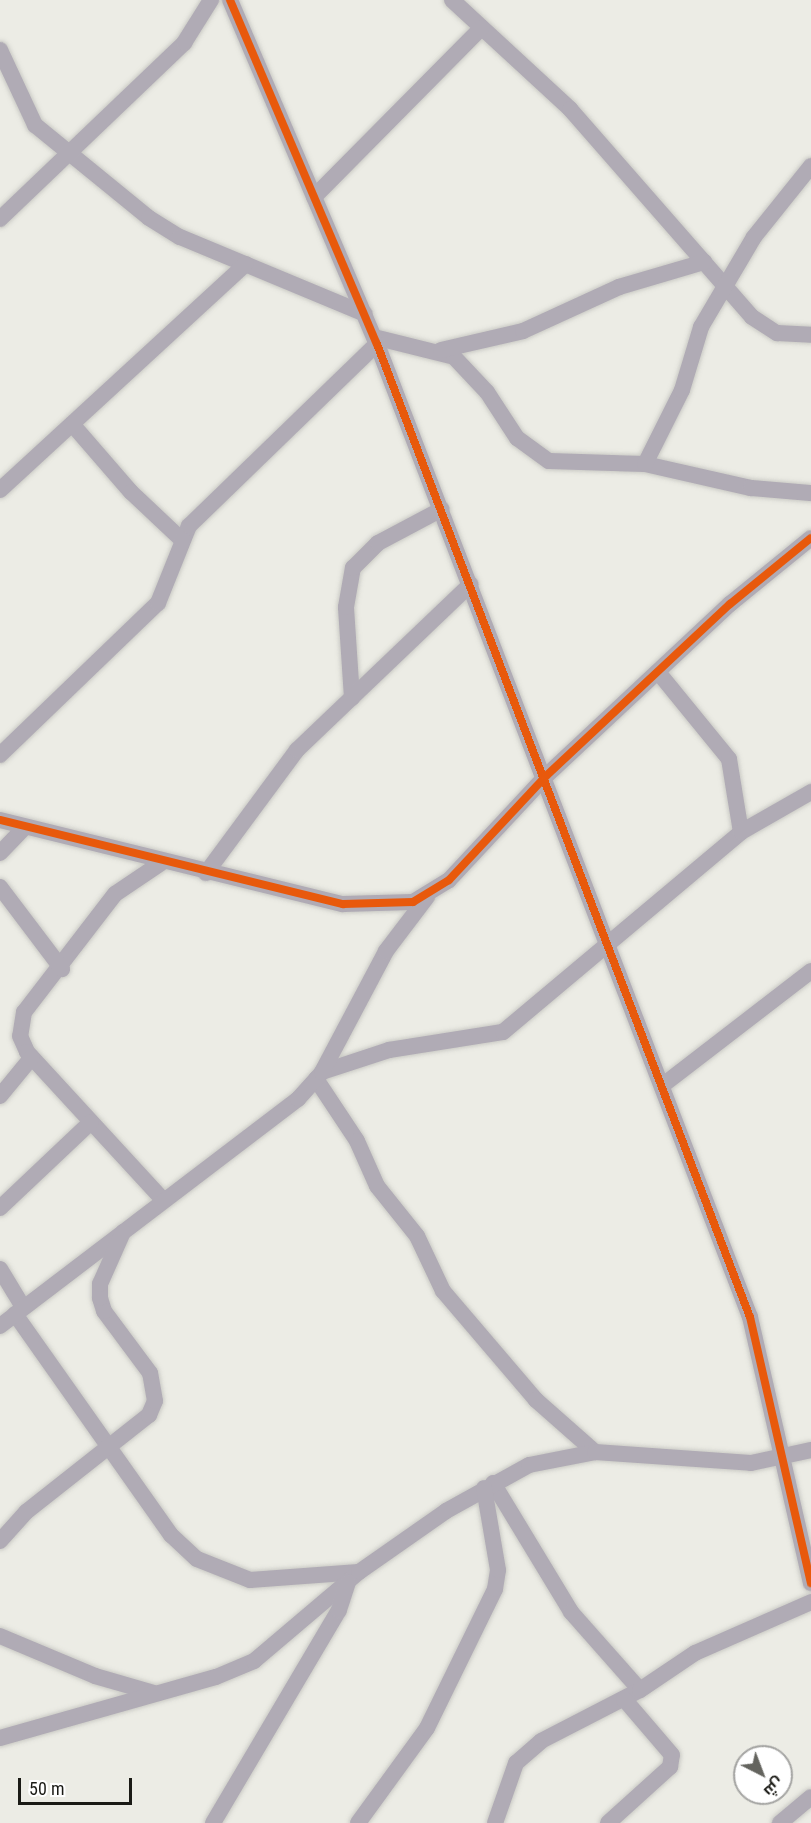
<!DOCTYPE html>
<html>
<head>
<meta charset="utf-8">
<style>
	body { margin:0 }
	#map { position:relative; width:811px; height:1823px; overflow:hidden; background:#ecece5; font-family:"Roboto Condensed",Cairo,sans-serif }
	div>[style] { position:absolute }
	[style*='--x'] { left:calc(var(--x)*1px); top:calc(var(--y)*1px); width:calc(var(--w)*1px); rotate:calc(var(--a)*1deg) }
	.roads { filter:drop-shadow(0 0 2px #cacac5) drop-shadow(0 0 2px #cacac5) }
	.minor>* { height:16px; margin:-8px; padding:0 8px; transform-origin:8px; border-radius:8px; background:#b0abb5 }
	.cycleway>* { height:8px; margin:-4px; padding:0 4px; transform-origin:4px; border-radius:4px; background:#e8590c }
	span { translate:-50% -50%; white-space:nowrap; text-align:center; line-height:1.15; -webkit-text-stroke:4.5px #fff; paint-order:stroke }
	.north { position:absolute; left:733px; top:1745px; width:60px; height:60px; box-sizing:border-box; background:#fff; border:2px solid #a4a4a2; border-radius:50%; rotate:138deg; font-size:16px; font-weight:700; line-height:24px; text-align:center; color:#1b1b16 }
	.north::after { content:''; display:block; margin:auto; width:21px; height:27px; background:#64645e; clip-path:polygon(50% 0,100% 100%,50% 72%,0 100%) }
	.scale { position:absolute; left:18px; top:1778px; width:114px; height:27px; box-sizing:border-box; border:3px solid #1b1b16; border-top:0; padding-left:8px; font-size:18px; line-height:21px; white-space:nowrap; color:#1b1b16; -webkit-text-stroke:4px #fff; paint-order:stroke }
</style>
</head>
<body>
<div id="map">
	<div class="roads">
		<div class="minor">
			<i style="--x:230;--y:0;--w:374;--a:66.9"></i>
			<i style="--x:377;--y:344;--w:1042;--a:69.03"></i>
			<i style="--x:750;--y:1317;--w:273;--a:77.1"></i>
			<i style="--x:452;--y:0;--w:161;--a:42.7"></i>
			<i style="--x:570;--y:109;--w:276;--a:48.8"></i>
			<i style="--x:752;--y:317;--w:30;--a:33"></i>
			<i style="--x:777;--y:333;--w:34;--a:3"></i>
			<i style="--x:0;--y:50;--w:83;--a:65"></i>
			<i style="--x:35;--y:125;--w:147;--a:39.2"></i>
			<i style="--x:149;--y:218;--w:36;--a:32"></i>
			<i style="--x:180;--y:237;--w:200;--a:22.6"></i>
			<i style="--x:314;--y:197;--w:238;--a:-45.3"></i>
			<i style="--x:0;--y:219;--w:255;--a:-43.7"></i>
			<i style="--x:184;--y:43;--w:51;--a:-57.9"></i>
			<i style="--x:374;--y:337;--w:82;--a:14"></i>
			<i style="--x:454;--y:357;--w:48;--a:46.7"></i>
			<i style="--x:487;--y:392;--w:55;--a:56.9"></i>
			<i style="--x:517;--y:438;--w:39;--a:36"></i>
			<i style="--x:549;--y:461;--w:96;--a:1.8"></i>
			<i style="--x:645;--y:464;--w:109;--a:12.8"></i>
			<i style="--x:751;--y:488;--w:60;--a:4.8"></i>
			<i style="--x:441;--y:350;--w:84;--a:-13"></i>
			<i style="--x:523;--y:331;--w:106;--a:-24.6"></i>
			<i style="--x:619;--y:287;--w:89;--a:-16.4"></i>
			<i style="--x:72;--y:424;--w:90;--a:49.1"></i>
			<i style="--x:131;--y:492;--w:70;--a:43.3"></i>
			<i style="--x:645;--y:464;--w:83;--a:-63.4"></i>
			<i style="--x:682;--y:390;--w:66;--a:-73.2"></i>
			<i style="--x:701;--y:327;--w:104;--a:-59.5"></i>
			<i style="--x:754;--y:237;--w:91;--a:-51.2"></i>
			<i style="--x:0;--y:490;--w:334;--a:-42.6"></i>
			<i style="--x:658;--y:672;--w:112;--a:50.8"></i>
			<i style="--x:729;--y:759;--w:74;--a:80.7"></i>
			<i style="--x:352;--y:698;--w:91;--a:-93.8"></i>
			<i style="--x:346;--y:607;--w:40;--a:-80"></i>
			<i style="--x:353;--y:568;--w:35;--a:-45"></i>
			<i style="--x:378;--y:543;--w:72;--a:-28"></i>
			<i style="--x:0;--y:755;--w:219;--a:-43.9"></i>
			<i style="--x:158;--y:603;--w:83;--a:-68.1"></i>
			<i style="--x:189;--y:526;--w:262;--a:-44.1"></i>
			<i style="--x:0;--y:820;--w:353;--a:13.8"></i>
			<i style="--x:343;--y:904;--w:70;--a:-1.6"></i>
			<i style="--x:413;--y:902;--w:42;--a:-31.4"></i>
			<i style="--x:449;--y:880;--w:142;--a:-47"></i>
			<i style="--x:546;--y:776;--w:252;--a:-43.1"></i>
			<i style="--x:730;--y:604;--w:104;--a:-39.2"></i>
			<i style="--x:0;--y:853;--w:33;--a:-46"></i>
			<i style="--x:161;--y:863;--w:55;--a:146"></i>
			<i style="--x:115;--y:894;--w:149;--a:127.6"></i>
			<i style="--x:24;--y:1012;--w:24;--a:99"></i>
			<i style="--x:20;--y:1036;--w:17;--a:66"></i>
			<i style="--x:27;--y:1052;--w:202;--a:47.4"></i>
			<i style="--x:206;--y:873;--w:153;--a:-53.5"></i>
			<i style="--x:297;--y:750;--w:240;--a:-43.7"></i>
			<i style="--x:0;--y:887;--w:103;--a:52.9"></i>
			<i style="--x:322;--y:1072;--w:71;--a:-18.2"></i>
			<i style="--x:389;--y:1050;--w:115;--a:-9"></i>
			<i style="--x:503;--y:1032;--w:311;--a:-40"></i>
			<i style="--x:741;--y:832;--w:81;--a:-29.7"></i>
			<i style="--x:316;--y:1079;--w:74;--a:56.5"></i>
			<i style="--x:357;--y:1141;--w:49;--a:66"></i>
			<i style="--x:377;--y:1186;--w:64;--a:51.3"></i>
			<i style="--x:417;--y:1236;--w:61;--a:64.7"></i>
			<i style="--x:443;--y:1291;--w:143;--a:49.5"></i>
			<i style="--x:536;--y:1400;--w:79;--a:41.4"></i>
			<i style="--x:663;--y:1085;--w:187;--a:-37.6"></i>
			<i style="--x:0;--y:1096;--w:50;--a:-50.6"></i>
			<i style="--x:0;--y:1208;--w:125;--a:-43.4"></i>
			<i style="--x:0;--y:1269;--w:44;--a:58.8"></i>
			<i style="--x:15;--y:1314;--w:271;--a:54.8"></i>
			<i style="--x:171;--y:1535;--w:35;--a:43"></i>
			<i style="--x:197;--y:1559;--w:57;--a:21.6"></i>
			<i style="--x:250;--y:1580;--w:109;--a:-4.2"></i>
			<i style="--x:0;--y:1326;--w:375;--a:-37.3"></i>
			<i style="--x:298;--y:1099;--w:36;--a:-48"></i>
			<i style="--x:322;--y:1072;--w:137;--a:-62.1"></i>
			<i style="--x:386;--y:951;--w:68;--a:-52.8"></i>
			<i style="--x:493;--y:1483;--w:151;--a:58.8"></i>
			<i style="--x:571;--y:1612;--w:104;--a:48.5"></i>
			<i style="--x:0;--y:1541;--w:39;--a:-48"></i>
			<i style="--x:26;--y:1512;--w:157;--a:-38.3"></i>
			<i style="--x:149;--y:1415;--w:15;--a:-67"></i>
			<i style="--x:155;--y:1401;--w:28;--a:-100"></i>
			<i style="--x:150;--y:1373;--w:77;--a:-126.6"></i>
			<i style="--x:104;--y:1311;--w:14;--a:-107"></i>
			<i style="--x:100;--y:1298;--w:14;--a:-90"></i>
			<i style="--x:100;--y:1284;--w:57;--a:-66.1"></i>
			<i style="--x:0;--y:1636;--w:103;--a:22.8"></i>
			<i style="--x:95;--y:1676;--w:61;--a:16.1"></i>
			<i style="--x:0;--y:1738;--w:224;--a:-15.8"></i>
			<i style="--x:216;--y:1677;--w:41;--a:-22.8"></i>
			<i style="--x:254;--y:1661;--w:138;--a:-40.3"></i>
			<i style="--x:359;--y:1572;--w:106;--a:-35"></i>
			<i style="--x:446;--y:1511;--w:95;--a:-29"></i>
			<i style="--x:529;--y:1465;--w:67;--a:-11.1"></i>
			<i style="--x:595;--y:1452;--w:156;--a:4"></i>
			<i style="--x:751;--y:1463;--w:61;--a:-12.2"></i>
			<i style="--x:213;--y:1823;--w:247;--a:-59.4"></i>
			<i style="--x:339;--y:1610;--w:29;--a:-72"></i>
			<i style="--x:358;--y:1823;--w:117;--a:-54"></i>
			<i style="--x:427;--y:1728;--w:155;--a:-63.9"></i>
			<i style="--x:495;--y:1589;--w:19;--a:-81"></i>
			<i style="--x:498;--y:1570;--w:83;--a:-99.7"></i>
			<i style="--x:495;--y:1823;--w:64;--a:-70.7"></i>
			<i style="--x:516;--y:1763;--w:33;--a:-41"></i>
			<i style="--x:541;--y:1741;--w:111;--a:-27.3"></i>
			<i style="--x:640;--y:1690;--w:66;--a:-33.9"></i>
			<i style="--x:695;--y:1653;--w:127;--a:-23.7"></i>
			<i style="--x:608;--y:1823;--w:84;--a:-42.1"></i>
			<i style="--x:670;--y:1767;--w:12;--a:-81"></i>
			<i style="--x:672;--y:1755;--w:74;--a:-130.6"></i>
			<i style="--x:780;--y:1823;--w:40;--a:-40"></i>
		</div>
	</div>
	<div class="cycleway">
		<i style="--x:230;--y:0;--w:374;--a:66.9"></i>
		<i style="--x:377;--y:344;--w:1042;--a:69.03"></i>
		<i style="--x:750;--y:1317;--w:273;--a:77.1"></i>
		<i style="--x:0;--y:820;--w:353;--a:13.8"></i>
		<i style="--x:343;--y:904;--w:70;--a:-1.6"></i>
		<i style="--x:413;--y:902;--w:42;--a:-31.4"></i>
		<i style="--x:449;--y:880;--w:142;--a:-47"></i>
		<i style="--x:546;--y:776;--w:252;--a:-43.1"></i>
		<i style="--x:730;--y:604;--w:104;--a:-39.2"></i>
	</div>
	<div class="north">ش</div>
	<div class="scale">50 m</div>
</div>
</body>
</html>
